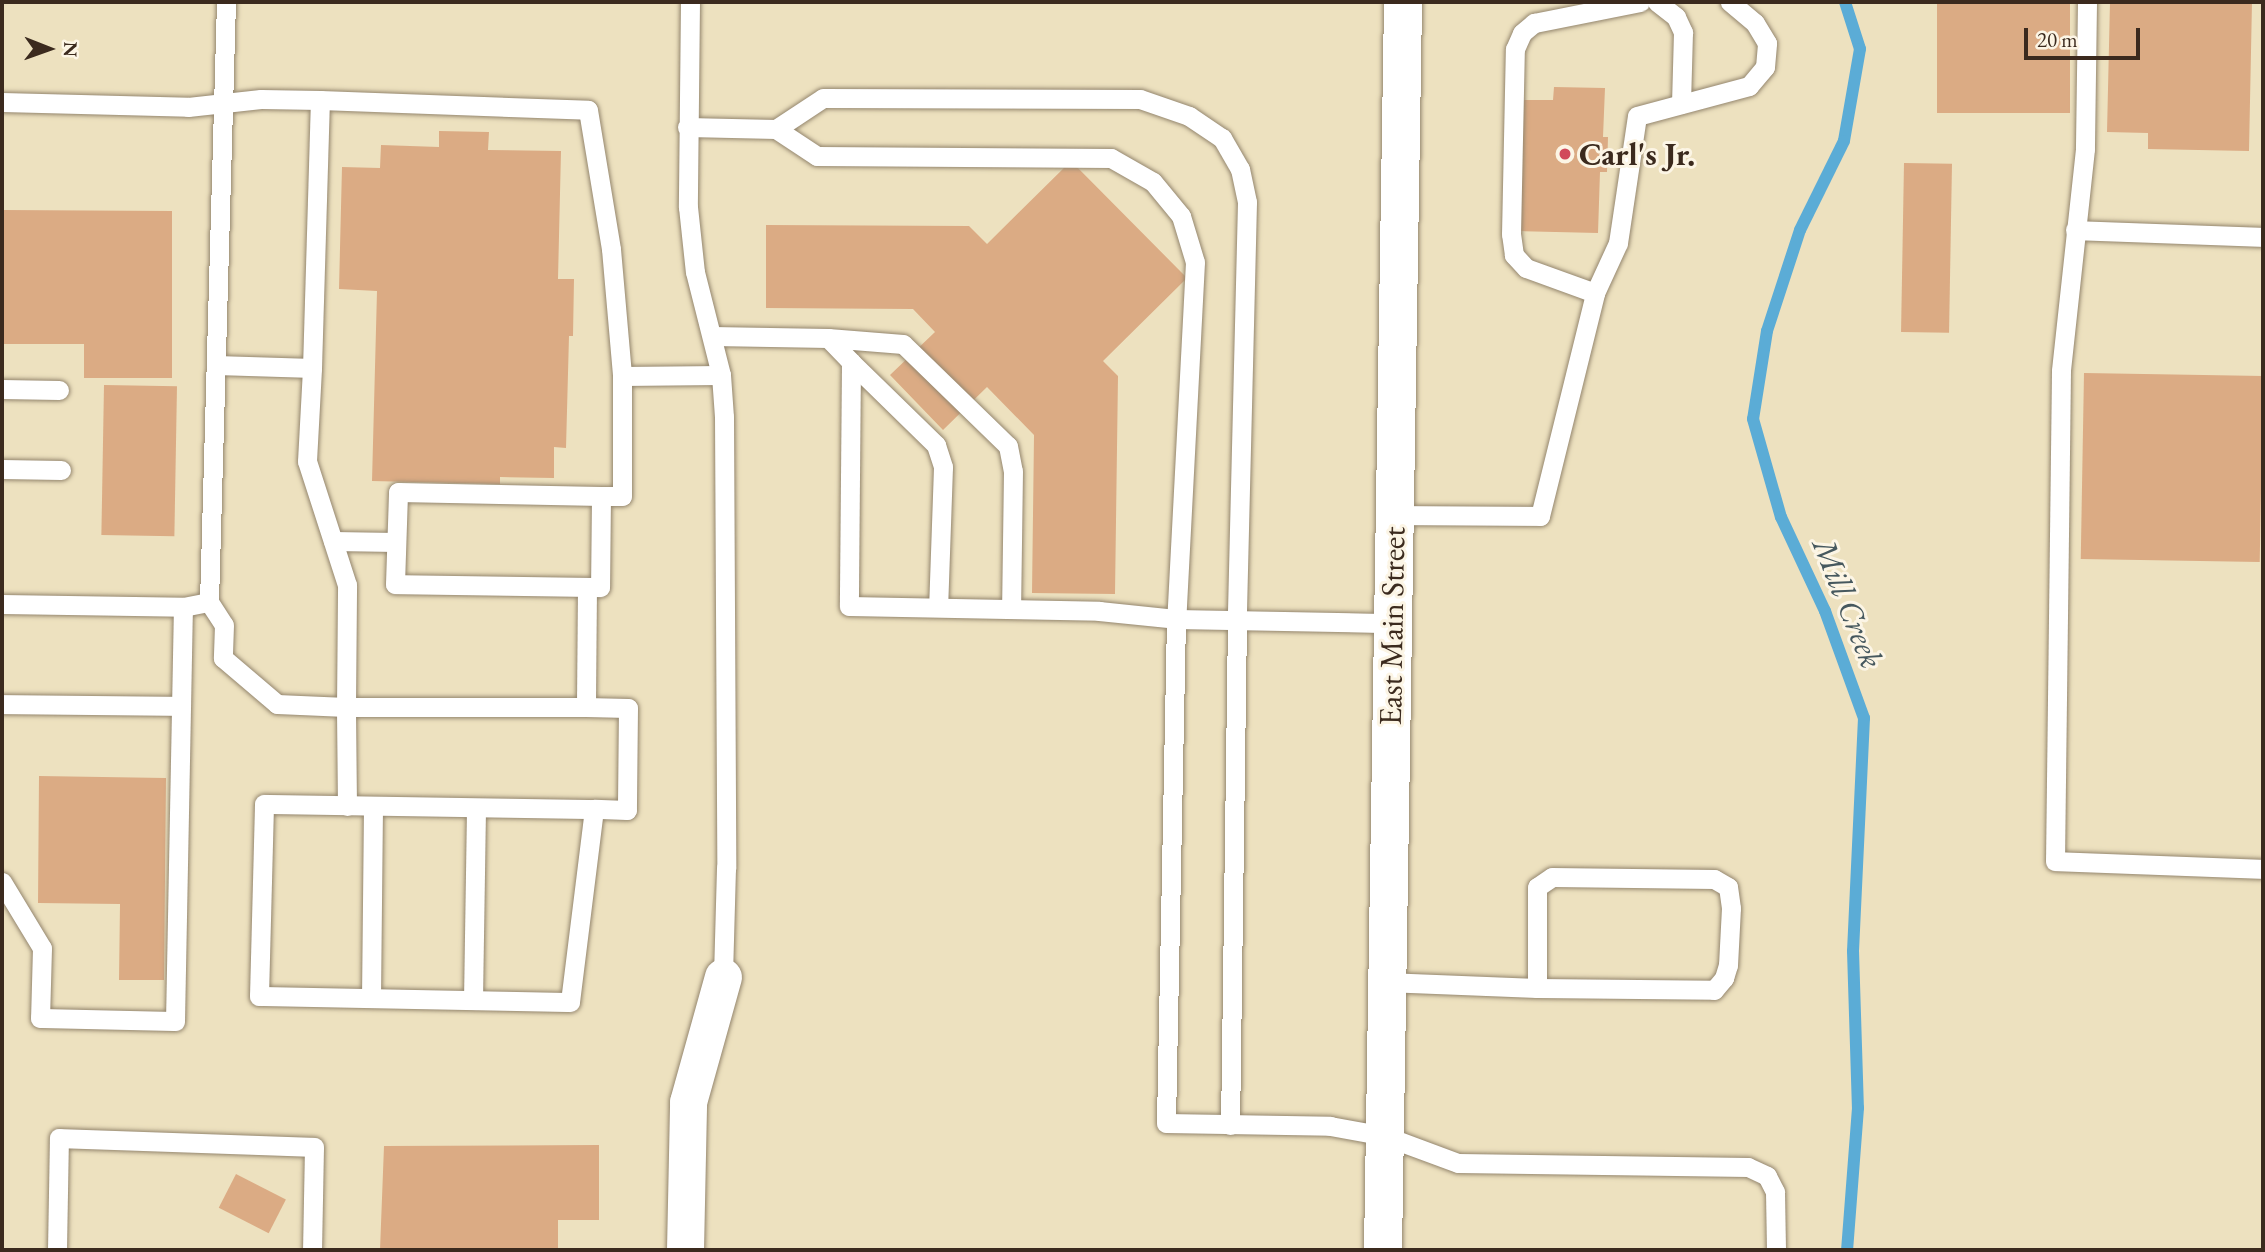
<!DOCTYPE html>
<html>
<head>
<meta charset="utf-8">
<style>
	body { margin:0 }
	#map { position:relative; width:2265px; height:1252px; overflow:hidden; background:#ede1bf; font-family:"EB Garamond",serif }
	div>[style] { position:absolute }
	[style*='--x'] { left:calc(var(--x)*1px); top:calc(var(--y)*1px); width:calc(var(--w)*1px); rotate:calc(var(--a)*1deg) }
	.stream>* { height:12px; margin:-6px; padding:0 6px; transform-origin:6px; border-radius:6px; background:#5bacd6 }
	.building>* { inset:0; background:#dbab84; transform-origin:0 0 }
	.roads { filter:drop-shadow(0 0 2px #94866e) drop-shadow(0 0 2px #94866e) }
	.lane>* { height:19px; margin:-9.5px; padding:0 9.5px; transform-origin:9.5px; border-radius:9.5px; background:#fff }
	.street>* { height:37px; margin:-18.5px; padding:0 18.5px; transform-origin:18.5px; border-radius:18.5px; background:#fff }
	.secondary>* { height:38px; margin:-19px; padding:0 19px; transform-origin:19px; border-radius:19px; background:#fff }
	.dots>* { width:19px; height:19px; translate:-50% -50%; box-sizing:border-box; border:4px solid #fcf5e5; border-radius:50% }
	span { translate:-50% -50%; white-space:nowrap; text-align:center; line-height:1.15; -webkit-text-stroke:6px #fcf5e5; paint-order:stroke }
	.poi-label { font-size:32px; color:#3b2a1e; font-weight:700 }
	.left { translate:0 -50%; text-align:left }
	.street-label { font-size:32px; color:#3b2a1e }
	.water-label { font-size:33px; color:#46585e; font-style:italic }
	.frame { position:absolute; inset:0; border:4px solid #3b2a1e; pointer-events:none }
	.north { position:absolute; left:14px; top:14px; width:70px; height:70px; -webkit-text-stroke:5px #fcf5e5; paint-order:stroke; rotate:91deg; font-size:19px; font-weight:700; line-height:28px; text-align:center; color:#3b2a1e }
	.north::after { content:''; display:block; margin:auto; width:24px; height:32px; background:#3b2a1e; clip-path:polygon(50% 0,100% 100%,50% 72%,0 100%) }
	.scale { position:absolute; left:2024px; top:28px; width:116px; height:32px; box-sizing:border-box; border:4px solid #3b2a1e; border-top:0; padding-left:9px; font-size:21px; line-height:24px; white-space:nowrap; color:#3b2a1e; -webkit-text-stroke:5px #fcf5e5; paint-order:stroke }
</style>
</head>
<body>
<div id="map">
	<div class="stream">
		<i style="--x:1845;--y:2;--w:49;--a:72.3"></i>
		<i style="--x:1860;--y:49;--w:93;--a:99.9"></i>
		<i style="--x:1844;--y:141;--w:99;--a:116.3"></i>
		<i style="--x:1800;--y:230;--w:106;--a:108.1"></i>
		<i style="--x:1767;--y:331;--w:89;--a:99"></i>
		<i style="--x:1753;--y:419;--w:102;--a:74.1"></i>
		<i style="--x:1781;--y:517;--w:104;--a:64.9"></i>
		<i style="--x:1825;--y:611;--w:114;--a:70"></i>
		<i style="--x:1864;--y:718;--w:233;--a:92.7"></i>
		<i style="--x:1853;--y:951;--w:157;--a:88.2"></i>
		<i style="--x:1858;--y:1108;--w:142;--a:94.4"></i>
	</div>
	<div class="building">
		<i style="left:1937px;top:2px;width:133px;height:111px"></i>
		<i style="clip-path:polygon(2110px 2px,2252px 2px,2249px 151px,2148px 149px,2148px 133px,2107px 132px)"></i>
		<i style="clip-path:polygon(1554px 87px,1605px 88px,1603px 137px,1608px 137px,1607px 172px,1600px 172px,1598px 233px,1519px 231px,1523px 100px,1553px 100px)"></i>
		<i style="clip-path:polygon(439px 131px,489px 132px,488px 150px,561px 151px,558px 279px,574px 279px,573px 336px,569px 336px,566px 448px,554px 447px,554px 478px,500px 477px,500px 484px,372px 481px,377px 291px,339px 289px,342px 167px,380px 168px,381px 145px,439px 147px)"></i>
		<i style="clip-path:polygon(1071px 161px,1187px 278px,1103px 361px,1118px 376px,1115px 594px,1032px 593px,1034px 435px,987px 387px,943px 430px,890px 375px,935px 332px,913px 309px,766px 308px,766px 225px,969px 226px,987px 244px)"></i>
		<i style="left:1904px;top:163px;width:48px;height:169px;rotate:1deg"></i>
		<i style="clip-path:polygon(2px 210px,172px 211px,172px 378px,84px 378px,84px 344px,2px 344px)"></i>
		<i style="left:2084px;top:373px;width:179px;height:186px;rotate:1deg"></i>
		<i style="left:104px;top:385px;width:73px;height:150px;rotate:1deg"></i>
		<i style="clip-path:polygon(39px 776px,166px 778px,164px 980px,119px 980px,120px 904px,38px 903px)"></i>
		<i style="clip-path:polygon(599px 1145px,599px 1220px,558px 1220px,558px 1250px,380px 1250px,384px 1146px)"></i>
		<i style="left:236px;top:1174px;width:56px;height:38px;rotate:27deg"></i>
	</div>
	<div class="roads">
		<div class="lane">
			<i style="--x:690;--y:2;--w:205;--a:90.6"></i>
			<i style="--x:688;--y:207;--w:65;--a:83.9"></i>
			<i style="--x:695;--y:272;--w:106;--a:75.8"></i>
			<i style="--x:721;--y:375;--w:42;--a:85.9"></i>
			<i style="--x:724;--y:417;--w:451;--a:89.7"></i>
			<i style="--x:726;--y:868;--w:109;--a:91.6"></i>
			<i style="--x:1657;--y:2;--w:24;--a:38"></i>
			<i style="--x:1676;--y:17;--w:17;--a:65"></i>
			<i style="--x:1683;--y:32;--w:72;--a:91.6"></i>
			<i style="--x:2087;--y:2;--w:147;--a:90.8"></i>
			<i style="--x:2085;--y:149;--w:223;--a:96.2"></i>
			<i style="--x:2061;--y:371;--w:490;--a:90.7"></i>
			<i style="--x:2055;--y:861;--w:208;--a:2.2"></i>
			<i style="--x:2;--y:102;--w:186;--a:1.5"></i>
			<i style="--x:188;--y:107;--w:73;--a:-6.3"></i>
			<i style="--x:261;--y:99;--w:59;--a:1"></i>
			<i style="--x:320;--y:100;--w:268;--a:2.1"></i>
			<i style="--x:588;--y:110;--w:141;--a:80.6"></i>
			<i style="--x:611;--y:249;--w:127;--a:85"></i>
			<i style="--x:622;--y:376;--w:99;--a:-0.6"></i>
			<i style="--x:687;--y:127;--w:89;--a:1.3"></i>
			<i style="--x:776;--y:129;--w:56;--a:-33.4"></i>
			<i style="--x:823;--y:98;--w:317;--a:0.2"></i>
			<i style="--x:1140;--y:99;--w:52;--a:19.1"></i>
			<i style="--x:1189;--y:116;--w:40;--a:34"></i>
			<i style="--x:1222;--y:138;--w:36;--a:60"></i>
			<i style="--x:1240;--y:169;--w:34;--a:78"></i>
			<i style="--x:1247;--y:202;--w:418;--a:91.4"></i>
			<i style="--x:1237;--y:620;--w:505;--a:90.79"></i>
			<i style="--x:776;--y:129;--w:49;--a:33.4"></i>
			<i style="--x:817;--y:156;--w:294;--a:0.4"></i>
			<i style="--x:1111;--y:158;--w:48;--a:29.7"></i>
			<i style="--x:1153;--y:182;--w:44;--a:50.5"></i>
			<i style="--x:1181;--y:216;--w:48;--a:73.1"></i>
			<i style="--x:1195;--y:262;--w:358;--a:93"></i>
			<i style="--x:1176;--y:619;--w:504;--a:91.14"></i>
			<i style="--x:1166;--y:1123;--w:164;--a:1"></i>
			<i style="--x:1330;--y:1126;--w:56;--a:10.3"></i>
			<i style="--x:1385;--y:1136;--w:78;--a:20.3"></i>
			<i style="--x:1458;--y:1163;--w:290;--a:0.8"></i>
			<i style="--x:1748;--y:1167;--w:21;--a:25"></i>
			<i style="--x:1767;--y:1176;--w:18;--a:63"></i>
			<i style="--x:1775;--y:1192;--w:58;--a:89"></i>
			<i style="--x:2075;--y:230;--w:188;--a:2.1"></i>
			<i style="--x:1595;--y:293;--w:73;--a:-160.1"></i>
			<i style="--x:1526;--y:268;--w:18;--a:-133"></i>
			<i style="--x:1514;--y:255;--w:21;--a:-98"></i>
			<i style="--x:1511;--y:234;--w:185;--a:-88.8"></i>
			<i style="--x:1515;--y:49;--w:17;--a:-66"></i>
			<i style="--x:1522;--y:33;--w:16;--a:-40"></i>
			<i style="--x:1534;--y:23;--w:108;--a:-11.2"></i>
			<i style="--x:712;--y:336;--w:116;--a:1"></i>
			<i style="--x:828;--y:338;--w:33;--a:46"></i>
			<i style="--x:851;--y:362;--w:244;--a:90.5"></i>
			<i style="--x:849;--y:606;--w:250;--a:1.1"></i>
			<i style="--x:1099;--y:611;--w:77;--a:5.9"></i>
			<i style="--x:1176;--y:619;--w:216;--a:1.1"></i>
			<i style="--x:828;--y:338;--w:75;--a:4.6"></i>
			<i style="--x:903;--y:344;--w:146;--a:44.2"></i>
			<i style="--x:1008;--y:446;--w:25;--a:79"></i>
			<i style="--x:1013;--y:471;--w:138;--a:90.8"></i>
			<i style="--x:851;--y:362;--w:119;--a:44.3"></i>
			<i style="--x:936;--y:445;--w:23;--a:72"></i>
			<i style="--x:943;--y:467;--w:140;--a:92"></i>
			<i style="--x:217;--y:365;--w:95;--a:1.8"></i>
			<i style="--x:312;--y:368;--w:268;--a:-88.3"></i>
			<i style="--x:2;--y:389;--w:57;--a:1"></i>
			<i style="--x:2;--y:469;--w:59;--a:1"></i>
			<i style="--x:601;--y:496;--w:91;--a:90.6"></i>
			<i style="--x:600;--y:587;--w:205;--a:-179.2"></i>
			<i style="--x:395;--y:584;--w:92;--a:-88.1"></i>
			<i style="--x:398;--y:492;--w:203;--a:1.1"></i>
			<i style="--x:601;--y:496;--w:21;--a:0"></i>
			<i style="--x:622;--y:496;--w:120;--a:-90"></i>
			<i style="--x:1395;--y:515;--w:145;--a:0.4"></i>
			<i style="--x:1540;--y:516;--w:230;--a:-76.1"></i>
			<i style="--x:1595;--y:293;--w:55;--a:-65.3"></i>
			<i style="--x:1618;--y:243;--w:128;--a:-81.5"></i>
			<i style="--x:1637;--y:116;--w:116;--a:-15"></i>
			<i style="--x:1749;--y:86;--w:25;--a:-50"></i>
			<i style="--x:1765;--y:67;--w:24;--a:-85"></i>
			<i style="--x:1767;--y:43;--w:23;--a:-121"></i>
			<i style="--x:1755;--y:23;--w:33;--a:-140"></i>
			<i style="--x:333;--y:541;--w:63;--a:0.9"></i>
			<i style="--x:587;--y:587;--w:120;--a:90.5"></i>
			<i style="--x:586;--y:707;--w:42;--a:1.4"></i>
			<i style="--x:628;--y:708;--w:102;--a:90.6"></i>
			<i style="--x:627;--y:810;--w:33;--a:-178"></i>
			<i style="--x:594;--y:809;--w:194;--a:97.1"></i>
			<i style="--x:570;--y:1002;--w:311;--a:-178.9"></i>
			<i style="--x:259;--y:996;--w:192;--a:-88.5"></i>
			<i style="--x:264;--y:804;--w:330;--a:0.9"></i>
			<i style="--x:209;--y:602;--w:27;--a:57"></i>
			<i style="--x:224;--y:625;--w:33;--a:92"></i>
			<i style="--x:223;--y:658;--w:71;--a:40.4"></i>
			<i style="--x:277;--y:704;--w:69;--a:2.5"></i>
			<i style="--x:346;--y:707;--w:122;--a:-89.5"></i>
			<i style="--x:347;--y:585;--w:130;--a:-107.9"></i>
			<i style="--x:307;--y:461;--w:93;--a:-86.9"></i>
			<i style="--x:2;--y:604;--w:181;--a:0.9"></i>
			<i style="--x:183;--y:607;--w:26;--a:-11"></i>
			<i style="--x:209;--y:602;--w:600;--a:-88.38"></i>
			<i style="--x:2;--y:704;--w:179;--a:0.6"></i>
			<i style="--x:347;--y:806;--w:99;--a:-90.6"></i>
			<i style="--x:346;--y:707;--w:240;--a:0"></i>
			<i style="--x:2;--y:882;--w:77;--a:58.8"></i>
			<i style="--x:42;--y:948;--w:70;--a:91.6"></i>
			<i style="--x:40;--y:1018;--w:135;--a:1.3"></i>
			<i style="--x:175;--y:1021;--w:414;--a:-88.9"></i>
			<i style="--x:1385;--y:982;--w:152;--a:2.3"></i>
			<i style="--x:1537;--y:988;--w:177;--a:0.6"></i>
			<i style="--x:1714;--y:990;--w:16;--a:-50"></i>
			<i style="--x:1724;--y:978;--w:14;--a:-73"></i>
			<i style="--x:1728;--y:965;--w:57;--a:-87"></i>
			<i style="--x:1731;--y:908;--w:21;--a:-98"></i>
			<i style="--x:1728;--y:887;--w:16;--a:-150"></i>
			<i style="--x:1714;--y:879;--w:162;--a:-179.3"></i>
			<i style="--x:1552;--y:877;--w:18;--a:146"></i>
			<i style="--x:1537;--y:887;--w:101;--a:90"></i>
			<i style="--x:371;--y:998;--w:191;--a:-89.4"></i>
			<i style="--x:473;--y:1000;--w:192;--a:-89.1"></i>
			<i style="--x:57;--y:1250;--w:112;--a:-89"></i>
			<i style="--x:59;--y:1138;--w:255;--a:2"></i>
			<i style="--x:314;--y:1147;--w:103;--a:91.1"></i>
		</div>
		<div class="street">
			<i style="--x:685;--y:1250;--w:148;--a:-88.8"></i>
			<i style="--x:688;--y:1102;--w:130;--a:-74.4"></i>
		</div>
		<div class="secondary">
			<i style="--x:1383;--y:1250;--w:1248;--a:-89.08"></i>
		</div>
	</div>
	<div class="dots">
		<i style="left:1565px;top:154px;background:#d1495b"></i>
	</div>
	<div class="poi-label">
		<span class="left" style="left:1579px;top:154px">Carl's Jr.</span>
	</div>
	<div class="street-label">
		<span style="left:1392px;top:626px;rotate:-89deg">East Main Street</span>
	</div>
	<div class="water-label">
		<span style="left:1848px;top:603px;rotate:68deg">Mill Creek</span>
	</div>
	<div class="frame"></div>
	<div class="north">N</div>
	<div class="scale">20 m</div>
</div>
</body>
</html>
